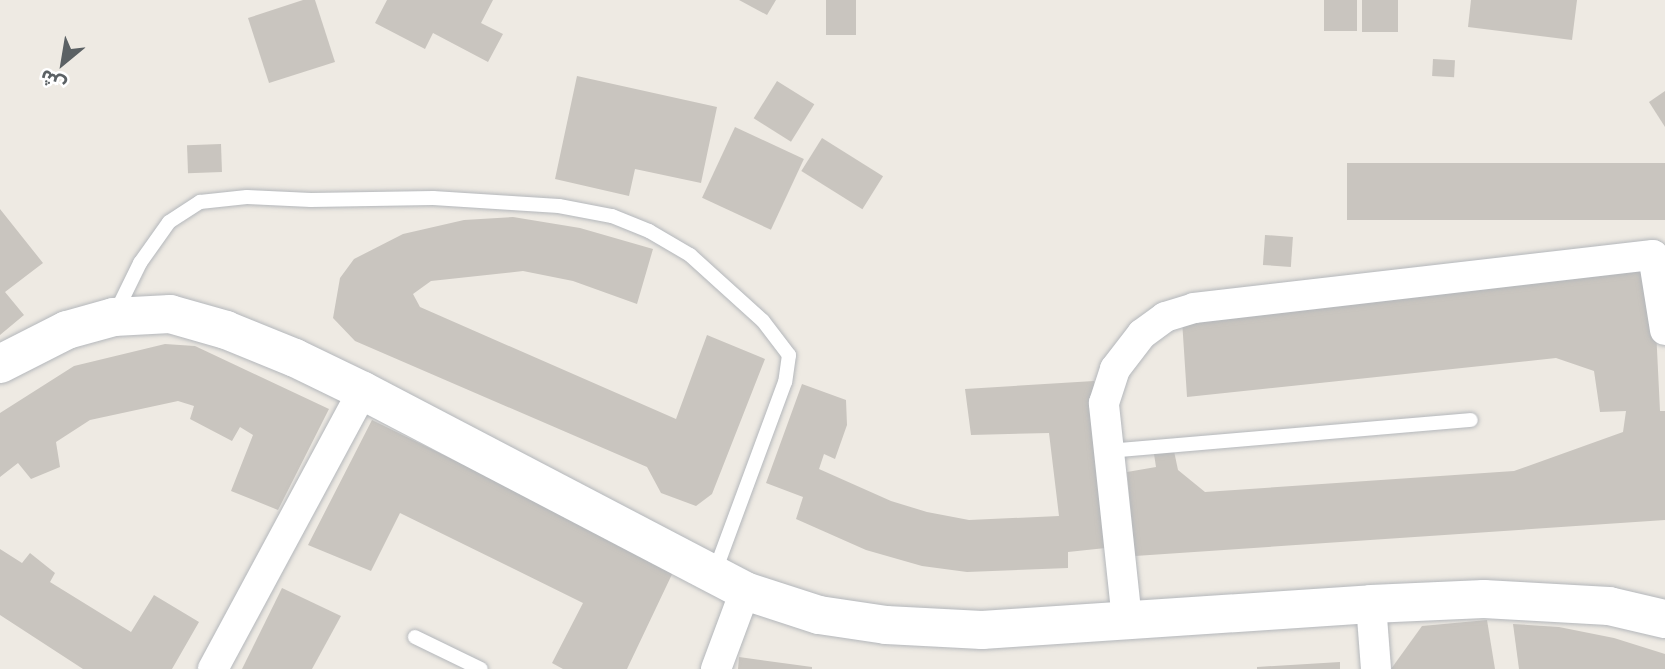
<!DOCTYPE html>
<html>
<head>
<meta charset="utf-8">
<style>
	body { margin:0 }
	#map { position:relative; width:1665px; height:669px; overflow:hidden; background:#eeeae3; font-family:"PT Sans","Noto Sans Arabic",sans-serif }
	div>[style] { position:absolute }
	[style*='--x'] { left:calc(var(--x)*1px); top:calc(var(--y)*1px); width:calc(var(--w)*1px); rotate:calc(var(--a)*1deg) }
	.building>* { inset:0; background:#c9c5bf; transform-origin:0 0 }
	.roads { filter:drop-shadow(0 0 2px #b4b7bb) drop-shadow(0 0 2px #b4b7bb) }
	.lane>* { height:14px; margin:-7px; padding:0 7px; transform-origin:7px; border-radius:7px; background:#fff }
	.street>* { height:30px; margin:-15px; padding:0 15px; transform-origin:15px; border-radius:15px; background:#fff }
	.secondary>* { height:38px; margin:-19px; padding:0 19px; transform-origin:19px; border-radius:19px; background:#fff }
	span { translate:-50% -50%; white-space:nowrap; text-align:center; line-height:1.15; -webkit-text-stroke:7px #fff; paint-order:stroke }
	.north { position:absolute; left:28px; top:28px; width:70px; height:70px; -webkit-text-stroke:5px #fff; paint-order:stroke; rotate:210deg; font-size:19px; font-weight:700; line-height:28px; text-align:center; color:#5b6164 }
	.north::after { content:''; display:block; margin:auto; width:24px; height:32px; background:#5b6164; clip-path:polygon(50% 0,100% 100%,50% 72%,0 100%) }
</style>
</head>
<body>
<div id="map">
	<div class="building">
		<i style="clip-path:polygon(303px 0,315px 0,335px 62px,269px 83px,248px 18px)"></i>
		<i style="clip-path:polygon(387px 0,493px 0,481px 23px,503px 34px,488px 62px,433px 33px,425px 49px,375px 23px)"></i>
		<i style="clip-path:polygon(739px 0,776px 0,767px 15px)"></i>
		<i style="left:826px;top:0;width:30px;height:35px"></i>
		<i style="left:1324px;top:0;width:33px;height:31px"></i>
		<i style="left:1362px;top:0;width:36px;height:32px"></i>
		<i style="clip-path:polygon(1471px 0,1577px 0,1572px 40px,1468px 27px)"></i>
		<i style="left:1433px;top:59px;width:22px;height:17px;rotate:3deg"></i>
		<i style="clip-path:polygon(577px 76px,717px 107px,701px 183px,635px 169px,629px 196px,555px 179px)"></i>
		<i style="left:777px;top:81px;width:44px;height:44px;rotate:32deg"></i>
		<i style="clip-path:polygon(1665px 91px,1665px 127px,1649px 102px)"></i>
		<i style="left:735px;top:127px;width:76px;height:78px;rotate:25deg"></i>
		<i style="left:822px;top:138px;width:72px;height:39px;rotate:32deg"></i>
		<i style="left:221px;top:144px;width:28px;height:34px;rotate:88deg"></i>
		<i style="left:1665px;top:163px;width:57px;height:318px;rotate:90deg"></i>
		<i style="clip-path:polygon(0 209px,43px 263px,5px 292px,24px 315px,0 335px)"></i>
		<i style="clip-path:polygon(513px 217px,580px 228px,653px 249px,637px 304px,573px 281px,523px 271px,431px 281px,413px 294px,420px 307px,676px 419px,707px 335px,765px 359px,712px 494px,696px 506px,661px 493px,647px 467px,355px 341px,333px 318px,340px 278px,354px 259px,403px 234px,464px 220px)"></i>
		<i style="left:1265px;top:235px;width:28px;height:30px;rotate:4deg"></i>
		<i style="clip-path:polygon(1653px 268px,1660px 411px,1665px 411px,1665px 520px,1135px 556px,1127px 472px,1156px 467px,1154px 454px,1174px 451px,1178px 470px,1205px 492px,1514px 471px,1623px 432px,1626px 411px,1600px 412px,1594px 371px,1556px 358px,1187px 397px,1182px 320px)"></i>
		<i style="clip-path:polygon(165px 344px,195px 346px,329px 409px,278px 510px,231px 491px,253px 435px,240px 427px,232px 441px,190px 419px,194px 406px,178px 401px,90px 420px,56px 442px,60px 467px,31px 479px,18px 463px,0 477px,0 413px,74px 366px)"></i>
		<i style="clip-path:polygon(1094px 381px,1115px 547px,1068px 552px,1068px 568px,967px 572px,922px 566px,866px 550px,796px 519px,803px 497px,766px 483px,802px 384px,846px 400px,847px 425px,835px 459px,824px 454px,819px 469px,891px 501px,927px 512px,969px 520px,1059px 516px,1049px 433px,971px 435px,965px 389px)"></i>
		<i style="clip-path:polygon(372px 420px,675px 568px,627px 669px,563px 669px,552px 663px,583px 603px,400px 513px,371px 571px,308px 545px)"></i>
		<i style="clip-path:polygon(0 549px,22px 563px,30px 553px,55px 573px,50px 582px,131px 632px,154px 595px,199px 622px,172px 669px,83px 669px,0 615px)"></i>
		<i style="clip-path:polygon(282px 588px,341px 616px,312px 669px,242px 669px)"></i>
		<i style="clip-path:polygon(1487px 620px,1495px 669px,1391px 669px,1422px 626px)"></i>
		<i style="clip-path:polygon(1513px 624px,1559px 627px,1614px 638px,1665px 654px,1665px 669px,1519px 669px)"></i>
		<i style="clip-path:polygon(739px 657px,812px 667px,812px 669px,738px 669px)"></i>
		<i style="clip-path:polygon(1340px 662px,1340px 669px,1257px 669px,1257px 667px)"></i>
	</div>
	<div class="roads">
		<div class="lane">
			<i style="--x:116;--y:312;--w:55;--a:-63.9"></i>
			<i style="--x:140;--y:263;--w:50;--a:-54.7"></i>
			<i style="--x:169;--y:222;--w:37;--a:-33"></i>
			<i style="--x:200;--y:202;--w:47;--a:-6.1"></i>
			<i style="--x:247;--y:197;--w:64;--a:2.7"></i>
			<i style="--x:311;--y:200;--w:122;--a:-0.9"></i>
			<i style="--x:433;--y:198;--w:126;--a:3.6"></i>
			<i style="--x:559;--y:206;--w:54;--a:10.7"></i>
			<i style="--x:612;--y:216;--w:40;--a:22"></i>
			<i style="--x:649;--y:231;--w:48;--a:30.3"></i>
			<i style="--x:690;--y:255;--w:98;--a:42.1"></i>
			<i style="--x:763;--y:321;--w:43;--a:52.6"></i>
			<i style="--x:789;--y:355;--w:27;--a:98"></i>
			<i style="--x:785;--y:382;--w:205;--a:110.3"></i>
			<i style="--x:1109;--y:451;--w:363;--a:-4.9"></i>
			<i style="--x:415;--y:637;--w:73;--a:25.9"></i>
		</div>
		<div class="street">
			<i style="--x:1371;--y:604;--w:65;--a:85.6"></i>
			<i style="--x:1127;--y:620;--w:218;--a:-96.1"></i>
			<i style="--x:1104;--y:403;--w:36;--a:-72"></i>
			<i style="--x:1115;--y:369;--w:44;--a:-52.4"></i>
			<i style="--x:1142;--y:334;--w:29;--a:-36"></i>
			<i style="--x:1165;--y:317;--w:30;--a:-17"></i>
			<i style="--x:1194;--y:308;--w:462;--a:-6.6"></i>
			<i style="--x:1653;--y:255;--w:76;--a:80.9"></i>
			<i style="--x:213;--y:669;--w:316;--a:-61.7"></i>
			<i style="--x:716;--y:669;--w:83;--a:-69.6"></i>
		</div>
		<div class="secondary">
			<i style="--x:0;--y:364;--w:75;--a:-26.9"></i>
			<i style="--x:67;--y:330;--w:49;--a:-15.5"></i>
			<i style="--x:114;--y:317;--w:56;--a:-3.1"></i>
			<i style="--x:170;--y:314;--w:58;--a:15.9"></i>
			<i style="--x:226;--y:330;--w:74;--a:22.1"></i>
			<i style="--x:295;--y:358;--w:76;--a:25.9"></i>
			<i style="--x:363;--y:391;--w:431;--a:27.6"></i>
			<i style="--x:745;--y:591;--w:78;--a:18"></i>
			<i style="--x:819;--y:615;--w:68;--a:8.5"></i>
			<i style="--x:886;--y:625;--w:96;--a:3"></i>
			<i style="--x:982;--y:630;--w:390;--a:-3.8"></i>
			<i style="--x:1371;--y:604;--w:113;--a:-2.5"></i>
			<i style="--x:1484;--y:599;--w:125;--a:3.2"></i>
			<i style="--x:1609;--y:606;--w:57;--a:13.1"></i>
		</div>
	</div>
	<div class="north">ش</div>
</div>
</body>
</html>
